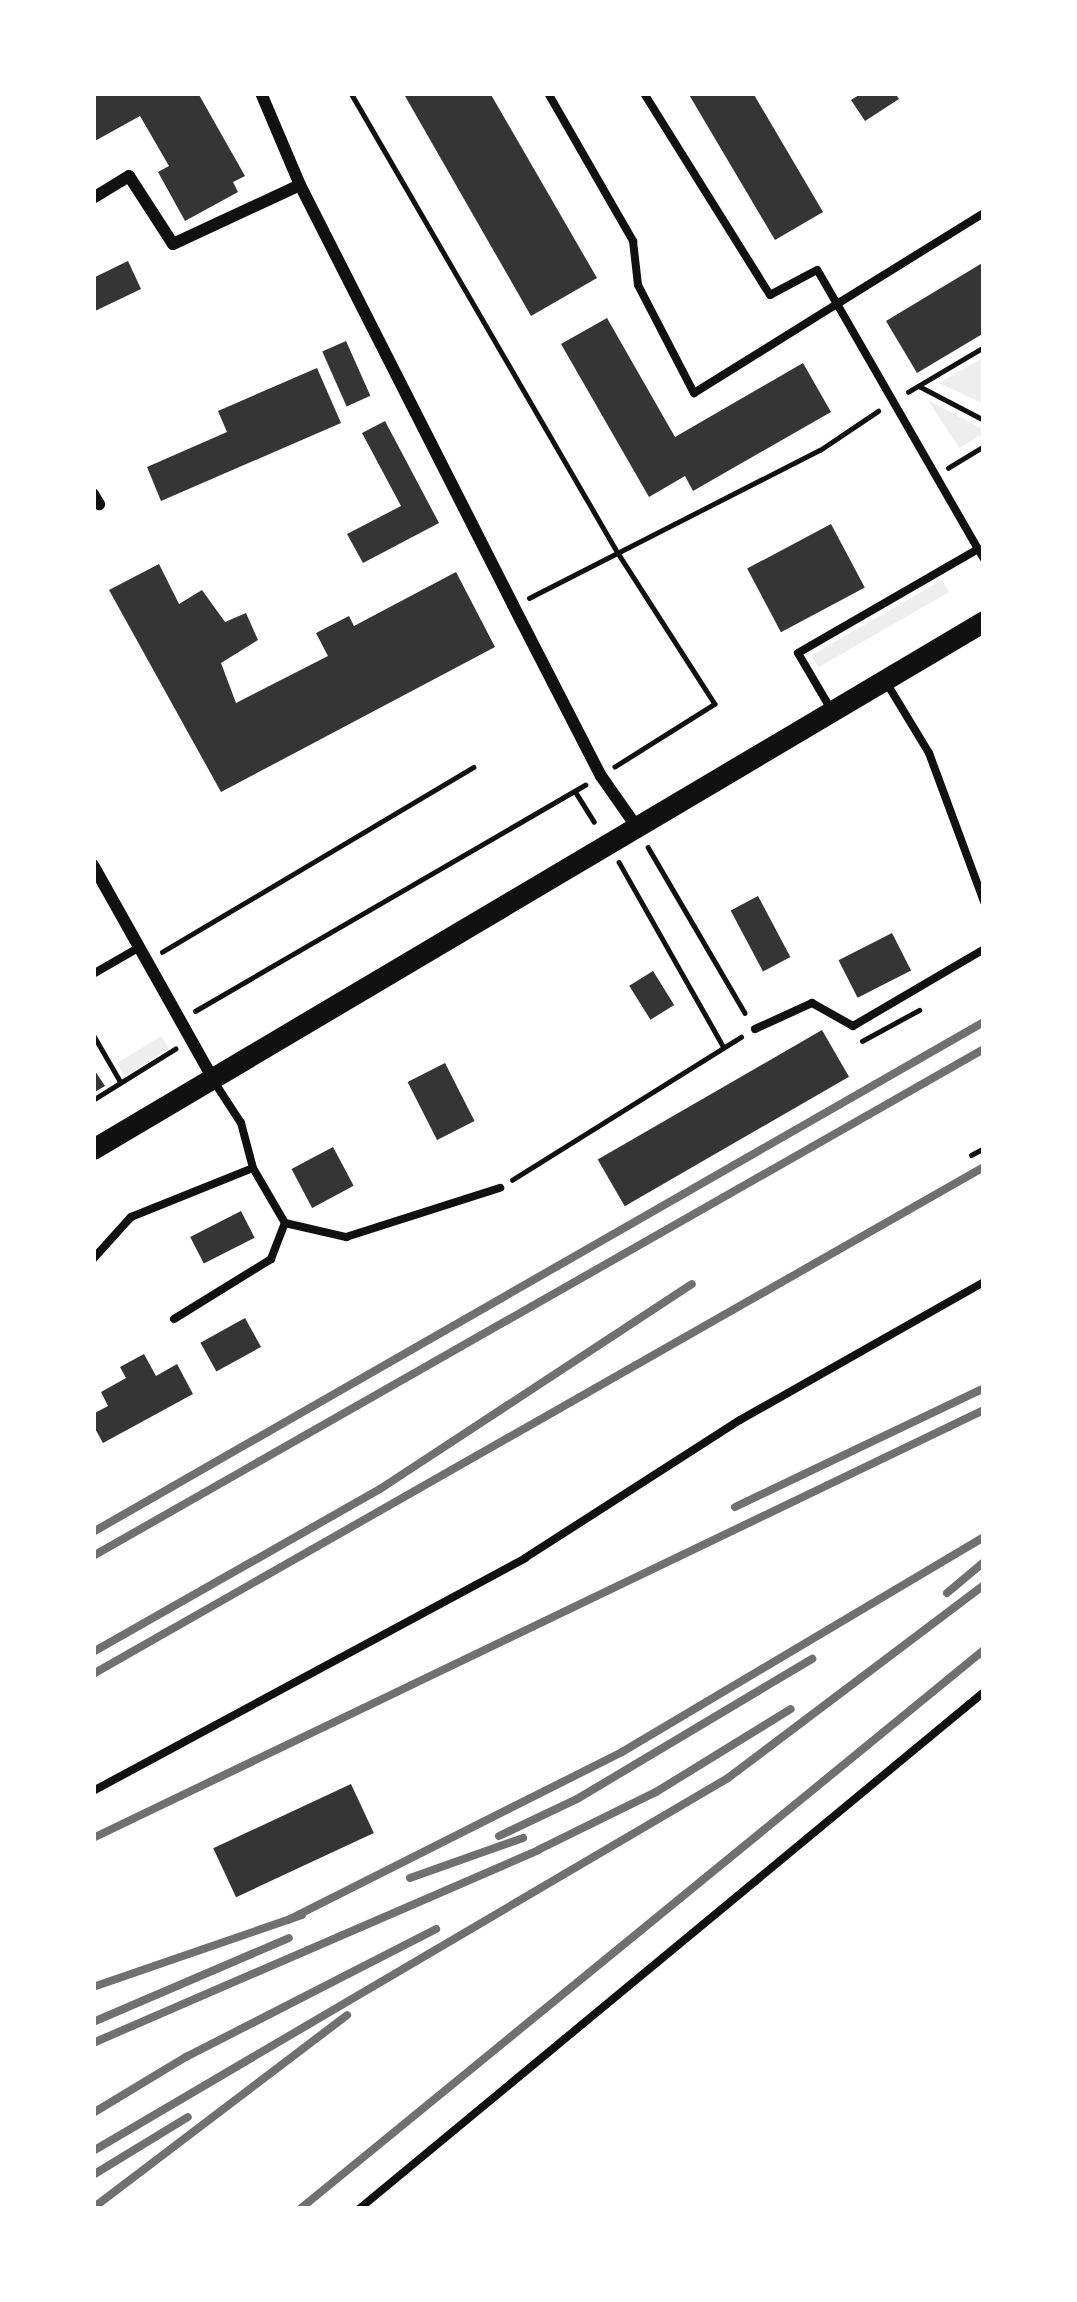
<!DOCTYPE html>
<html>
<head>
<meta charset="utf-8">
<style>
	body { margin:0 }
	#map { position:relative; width:1077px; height:2302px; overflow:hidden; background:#fff; font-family:"Source Serif 4",serif }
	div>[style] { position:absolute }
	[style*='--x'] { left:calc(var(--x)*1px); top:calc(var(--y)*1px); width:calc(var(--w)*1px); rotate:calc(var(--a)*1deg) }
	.green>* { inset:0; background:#eee; transform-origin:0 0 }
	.building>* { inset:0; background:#353535; transform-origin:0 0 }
	.path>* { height:4.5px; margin:-2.25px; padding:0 2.25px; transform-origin:2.25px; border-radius:2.25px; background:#111 }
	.service>* { height:8px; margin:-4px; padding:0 4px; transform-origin:4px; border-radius:4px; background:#111 }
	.minor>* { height:12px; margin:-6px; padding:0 6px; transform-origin:6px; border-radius:6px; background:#111 }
	.secondary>* { height:21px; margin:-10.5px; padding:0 10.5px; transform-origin:10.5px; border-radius:10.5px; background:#111 }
	.rail>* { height:8px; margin:-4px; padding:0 4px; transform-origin:4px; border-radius:4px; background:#707070 }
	span { translate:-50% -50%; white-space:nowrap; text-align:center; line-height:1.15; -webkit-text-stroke:10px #fff; paint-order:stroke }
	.frame { position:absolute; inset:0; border:96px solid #fff; pointer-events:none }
</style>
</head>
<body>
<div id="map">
	<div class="green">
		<i style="clip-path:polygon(984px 357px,984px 404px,939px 383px)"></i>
		<i style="clip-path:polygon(928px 400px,984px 430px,984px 433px,959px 448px)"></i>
		<i style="left:942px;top:580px;width:14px;height:151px;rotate:60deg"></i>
		<i style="left:161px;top:1036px;width:15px;height:52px;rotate:58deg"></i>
	</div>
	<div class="building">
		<i style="clip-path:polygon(93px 93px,198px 93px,245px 176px,233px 182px,238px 192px,185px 221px,158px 172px,169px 166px,140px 116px,93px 142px)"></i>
		<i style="clip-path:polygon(410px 93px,490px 93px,597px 278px,531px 316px,405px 96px)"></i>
		<i style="clip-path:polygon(688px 93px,753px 93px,823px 212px,775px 240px)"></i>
		<i style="clip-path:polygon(862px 93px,895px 93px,899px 99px,865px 121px,851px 100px)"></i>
		<i style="clip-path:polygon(128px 261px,141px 289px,93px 312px,93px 278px)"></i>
		<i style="clip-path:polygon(984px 262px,984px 333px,917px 373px,886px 321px)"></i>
		<i style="clip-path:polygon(607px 318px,675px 437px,803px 363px,831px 412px,693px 491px,685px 476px,649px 497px,561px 344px)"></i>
		<i style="left:346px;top:341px;width:60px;height:26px;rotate:66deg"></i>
		<i style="clip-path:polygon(317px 368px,341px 423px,161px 501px,147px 467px,227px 432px,218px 411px)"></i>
		<i style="clip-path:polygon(385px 421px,439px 523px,363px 563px,347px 534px,401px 506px,362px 433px)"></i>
		<i style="left:831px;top:524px;width:72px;height:95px;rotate:62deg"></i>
		<i style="clip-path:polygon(159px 564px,179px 604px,202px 590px,225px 622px,246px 613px,258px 640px,221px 663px,236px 703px,328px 656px,316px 633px,349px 616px,354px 626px,456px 572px,495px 647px,221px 792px,109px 590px)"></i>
		<i style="left:758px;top:896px;width:69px;height:31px;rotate:62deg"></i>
		<i style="left:892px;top:933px;width:42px;height:60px;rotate:63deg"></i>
		<i style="left:653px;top:971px;width:40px;height:28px;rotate:58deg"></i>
		<i style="left:822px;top:1030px;width:54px;height:259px;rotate:60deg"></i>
		<i style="left:445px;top:1063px;width:65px;height:42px;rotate:63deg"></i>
		<i style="clip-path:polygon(93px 1068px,105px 1086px,93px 1093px)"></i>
		<i style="left:333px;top:1147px;width:44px;height:47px;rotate:62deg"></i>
		<i style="left:241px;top:1211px;width:30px;height:57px;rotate:63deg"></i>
		<i style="left:245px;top:1318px;width:33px;height:51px;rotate:61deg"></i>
		<i style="clip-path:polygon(144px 1354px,156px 1376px,177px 1364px,193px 1394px,103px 1443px,93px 1425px,93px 1414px,108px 1406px,101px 1392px,126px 1378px,120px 1367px)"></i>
		<i style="left:351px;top:1784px;width:54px;height:152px;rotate:65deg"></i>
	</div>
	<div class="path">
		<i style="--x:351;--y:93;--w:532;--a:59.87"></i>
		<i style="--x:618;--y:553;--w:179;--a:57.3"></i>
		<i style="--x:715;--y:704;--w:118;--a:147.8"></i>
		<i style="--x:919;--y:386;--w:73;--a:27.6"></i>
		<i style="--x:908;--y:392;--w:88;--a:-30.6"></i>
		<i style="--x:948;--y:468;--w:42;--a:-31.4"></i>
		<i style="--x:529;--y:598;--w:326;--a:-27"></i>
		<i style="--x:820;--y:450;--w:70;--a:-33.9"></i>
		<i style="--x:575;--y:791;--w:36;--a:58"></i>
		<i style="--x:648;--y:847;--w:192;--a:59.7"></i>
		<i style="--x:619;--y:862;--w:211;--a:60.5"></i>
		<i style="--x:162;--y:952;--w:362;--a:-30.7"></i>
		<i style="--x:195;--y:1011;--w:451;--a:-30.1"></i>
		<i style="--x:93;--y:1034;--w:54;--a:60.1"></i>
		<i style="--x:862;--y:1041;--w:65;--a:-28.5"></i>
		<i style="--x:93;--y:1100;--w:97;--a:-31.9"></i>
		<i style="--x:971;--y:1155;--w:15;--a:-28"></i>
		<i style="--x:512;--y:1180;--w:270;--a:-32"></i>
	</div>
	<div class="service">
		<i style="--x:548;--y:93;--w:171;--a:60.1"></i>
		<i style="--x:633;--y:241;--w:44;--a:83.5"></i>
		<i style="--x:638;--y:285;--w:122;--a:62.6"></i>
		<i style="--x:694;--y:393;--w:168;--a:-31.9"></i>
		<i style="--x:837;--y:304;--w:39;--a:-120"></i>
		<i style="--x:817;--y:270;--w:53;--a:152"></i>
		<i style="--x:770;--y:295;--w:238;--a:-122"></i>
		<i style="--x:978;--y:549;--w:283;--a:-119.9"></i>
		<i style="--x:837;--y:304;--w:173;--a:-31.8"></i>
		<i style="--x:886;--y:682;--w:83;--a:58.8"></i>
		<i style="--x:929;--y:753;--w:159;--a:69.7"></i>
		<i style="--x:832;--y:711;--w:67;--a:-120.4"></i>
		<i style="--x:798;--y:653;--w:208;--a:-30"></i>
		<i style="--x:978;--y:549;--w:12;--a:59"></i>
		<i style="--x:93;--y:974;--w:52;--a:-30"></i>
		<i style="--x:755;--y:1029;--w:63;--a:-24.5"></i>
		<i style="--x:812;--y:1003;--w:47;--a:29.3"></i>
		<i style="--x:853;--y:1026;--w:152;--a:-30.4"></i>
		<i style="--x:285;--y:1223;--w:63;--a:12.9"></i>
		<i style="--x:346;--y:1237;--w:162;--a:-17.7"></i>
		<i style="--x:93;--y:1259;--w:57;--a:-47.9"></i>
		<i style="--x:131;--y:1217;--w:131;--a:-21.9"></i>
		<i style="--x:174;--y:1319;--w:114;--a:-31.7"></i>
		<i style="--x:271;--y:1259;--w:39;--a:-69"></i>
		<i style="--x:285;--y:1223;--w:64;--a:-120.2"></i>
		<i style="--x:253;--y:1168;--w:47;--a:-104.9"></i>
		<i style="--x:241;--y:1123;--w:51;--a:-123.1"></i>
		<i style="--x:93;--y:1791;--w:491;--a:-28.3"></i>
		<i style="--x:525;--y:1558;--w:255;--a:-32.7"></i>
		<i style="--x:740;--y:1420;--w:280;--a:-29.5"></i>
		<i style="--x:359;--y:2209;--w:811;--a:-39.6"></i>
	</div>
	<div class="minor">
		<i style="--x:261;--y:93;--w:100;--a:67"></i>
		<i style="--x:300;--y:185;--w:471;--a:63.1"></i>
		<i style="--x:513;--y:605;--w:192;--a:62.8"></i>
		<i style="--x:601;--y:776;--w:61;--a:55"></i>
		<i style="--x:93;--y:198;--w:42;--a:-31.4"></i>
		<i style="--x:129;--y:176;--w:81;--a:57.1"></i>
		<i style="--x:173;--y:244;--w:140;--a:-24.9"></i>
		<i style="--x:93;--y:494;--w:12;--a:59"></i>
		<i style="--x:93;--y:865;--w:245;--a:60.7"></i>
	</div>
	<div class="secondary">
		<i style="--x:93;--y:1149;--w:1036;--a:-30.65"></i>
	</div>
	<div class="rail">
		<i style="--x:735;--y:1507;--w:276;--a:-25.5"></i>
		<i style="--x:93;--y:1532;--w:1027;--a:-29.79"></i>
		<i style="--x:93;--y:1556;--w:1025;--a:-29.64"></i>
		<i style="--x:947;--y:1593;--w:48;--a:-40"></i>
		<i style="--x:93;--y:1652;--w:330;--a:-29.6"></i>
		<i style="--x:380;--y:1489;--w:373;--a:-33.3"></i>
		<i style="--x:93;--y:1674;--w:1025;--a:-29.64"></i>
		<i style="--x:499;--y:1836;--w:86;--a:-25.4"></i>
		<i style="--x:577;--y:1799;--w:274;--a:-30.8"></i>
		<i style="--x:93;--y:1838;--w:988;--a:-25.66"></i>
		<i style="--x:410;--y:1878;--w:120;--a:-19.5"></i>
		<i style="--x:288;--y:1920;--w:374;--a:-26.7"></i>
		<i style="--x:622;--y:1752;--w:421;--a:-30.7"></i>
		<i style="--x:93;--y:1987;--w:221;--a:-19"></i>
		<i style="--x:93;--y:2022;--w:213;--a:-23.2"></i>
		<i style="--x:93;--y:2043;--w:485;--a:-23.4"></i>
		<i style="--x:538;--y:1850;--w:131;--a:-26.2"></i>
		<i style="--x:656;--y:1792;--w:158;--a:-31.6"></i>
		<i style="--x:93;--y:2113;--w:109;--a:-31.1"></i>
		<i style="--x:186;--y:2057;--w:281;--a:-27.1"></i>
		<i style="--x:93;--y:2151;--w:736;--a:-30.43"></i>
		<i style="--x:728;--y:1778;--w:321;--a:-37"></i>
		<i style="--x:93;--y:2175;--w:111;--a:-31.4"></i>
		<i style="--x:93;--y:2208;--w:319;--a:-37.2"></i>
		<i style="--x:300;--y:2209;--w:883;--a:-39.26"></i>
	</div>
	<div class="frame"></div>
</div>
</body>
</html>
